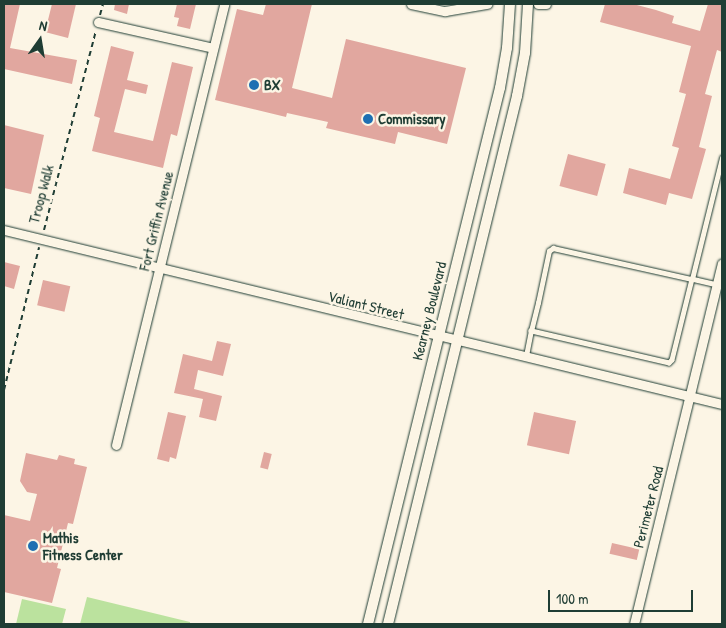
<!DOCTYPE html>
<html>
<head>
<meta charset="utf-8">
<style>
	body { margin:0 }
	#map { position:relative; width:726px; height:628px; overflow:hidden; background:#fcf5e5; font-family:"Patrick Hand",sans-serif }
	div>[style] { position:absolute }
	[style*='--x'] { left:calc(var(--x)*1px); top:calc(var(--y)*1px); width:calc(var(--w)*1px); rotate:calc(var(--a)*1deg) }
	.green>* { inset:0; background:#bbe29e }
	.building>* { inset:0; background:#e1a79f; transform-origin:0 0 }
	.path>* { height:2px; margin-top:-1px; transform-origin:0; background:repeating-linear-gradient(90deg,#1f3d34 0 5px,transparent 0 9px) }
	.roads { filter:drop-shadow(0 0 1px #1f3d34) drop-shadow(0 0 1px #1f3d34) }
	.service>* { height:4.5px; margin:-2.25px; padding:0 2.25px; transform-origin:2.25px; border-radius:2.25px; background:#fcf5e5 }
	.minor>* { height:9px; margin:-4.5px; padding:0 4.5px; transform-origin:4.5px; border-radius:4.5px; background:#fcf5e5 }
	.tertiary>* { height:10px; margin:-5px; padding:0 5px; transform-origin:5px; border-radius:5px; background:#fcf5e5 }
	.dots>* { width:14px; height:14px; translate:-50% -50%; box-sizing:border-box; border:2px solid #fcf5e5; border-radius:50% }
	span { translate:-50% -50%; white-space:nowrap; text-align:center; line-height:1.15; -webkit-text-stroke:5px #fcf5e5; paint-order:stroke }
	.poi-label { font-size:15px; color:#1f3d34; font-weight:700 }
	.left { translate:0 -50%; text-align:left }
	.street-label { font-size:15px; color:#1f3d34 }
	.frame { position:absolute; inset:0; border:5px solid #1f3d34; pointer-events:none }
	.north { position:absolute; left:15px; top:15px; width:50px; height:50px; -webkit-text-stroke:4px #fcf5e5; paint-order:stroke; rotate:13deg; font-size:14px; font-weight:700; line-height:20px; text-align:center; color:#1f3d34 }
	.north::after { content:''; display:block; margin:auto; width:18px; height:22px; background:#1f3d34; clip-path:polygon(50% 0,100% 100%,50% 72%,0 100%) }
	.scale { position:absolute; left:548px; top:590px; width:145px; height:22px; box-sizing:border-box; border:2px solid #1f3d34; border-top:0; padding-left:6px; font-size:15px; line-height:18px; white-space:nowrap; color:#1f3d34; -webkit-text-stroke:4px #fcf5e5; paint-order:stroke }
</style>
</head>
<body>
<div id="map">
	<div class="green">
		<i style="clip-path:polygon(87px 597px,190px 622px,190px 624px,80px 624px)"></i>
		<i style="clip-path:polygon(22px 599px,66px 609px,62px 624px,16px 624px)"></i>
	</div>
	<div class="building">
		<i style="clip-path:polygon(4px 4px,20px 4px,10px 48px,77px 60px,72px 84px,4px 69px)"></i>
		<i style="clip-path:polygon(52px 4px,76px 4px,68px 38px,45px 32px)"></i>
		<i style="clip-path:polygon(115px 4px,129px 4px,127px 14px,114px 10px)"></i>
		<i style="clip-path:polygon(177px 4px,196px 4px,190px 29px,177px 26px,179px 18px,174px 17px)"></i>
		<i style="clip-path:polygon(266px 4px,312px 4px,292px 88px,332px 98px,346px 39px,466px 68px,447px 144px,398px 132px,395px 144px,326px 128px,328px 122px,287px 113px,286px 117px,215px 100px,237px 9px,263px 15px)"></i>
		<i style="clip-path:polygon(605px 4px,633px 4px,656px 10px,674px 16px,672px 23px,700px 31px,708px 4px,722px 4px,722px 52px,717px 50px,705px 94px,712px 96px,699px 147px,706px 149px,692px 199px,669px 193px,666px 205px,623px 193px,629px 168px,670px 179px,679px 148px,672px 146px,686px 94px,679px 92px,691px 46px,600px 22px)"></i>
		<i style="clip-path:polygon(111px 46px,134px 52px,127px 80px,148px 85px,146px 94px,125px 89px,114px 132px,153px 141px,172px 62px,193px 67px,177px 136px,171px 134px,163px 168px,92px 151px,100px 118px,94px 116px)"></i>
		<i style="clip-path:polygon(4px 125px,44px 135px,31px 194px,4px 188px)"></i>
		<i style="left:568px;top:154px;width:39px;height:33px;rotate:15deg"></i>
		<i style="clip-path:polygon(4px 262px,20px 266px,14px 289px,4px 286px)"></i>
		<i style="left:43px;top:280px;width:28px;height:26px;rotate:13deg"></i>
		<i style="clip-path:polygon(217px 341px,231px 344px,223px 376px,198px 370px,194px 389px,222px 396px,216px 421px,199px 417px,203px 399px,174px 393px,183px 354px,212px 361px)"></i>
		<i style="clip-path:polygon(168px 412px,186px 416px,176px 459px,170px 457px,169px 462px,157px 459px)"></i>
		<i style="left:534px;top:412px;width:43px;height:34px;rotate:12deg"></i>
		<i style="left:264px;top:452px;width:8px;height:16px;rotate:14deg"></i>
		<i style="clip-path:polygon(26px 453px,57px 460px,59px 455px,75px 459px,74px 464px,87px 467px,73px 524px,68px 523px,57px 568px,61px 569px,52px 603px,4px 592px,4px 515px,30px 521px,37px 494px,27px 492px,20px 481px)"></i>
		<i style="left:612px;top:543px;width:28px;height:11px;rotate:13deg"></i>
	</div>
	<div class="path">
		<i style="--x:100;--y:15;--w:11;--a:-75"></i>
		<i style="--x:44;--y:230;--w:206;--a:-75.4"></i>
		<i style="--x:4;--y:390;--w:147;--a:-76.2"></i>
	</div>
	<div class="roads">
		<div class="service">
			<i style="--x:717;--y:285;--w:26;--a:-167"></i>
			<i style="--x:692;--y:279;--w:125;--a:-76.1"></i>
			<i style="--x:526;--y:356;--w:25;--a:-79"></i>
			<i style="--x:531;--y:331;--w:29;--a:-76"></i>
			<i style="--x:538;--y:303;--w:53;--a:-78.1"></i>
			<i style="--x:549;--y:251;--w:5;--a:-37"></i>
			<i style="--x:553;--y:248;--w:142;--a:12.6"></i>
			<i style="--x:692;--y:279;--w:83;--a:103.9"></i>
			<i style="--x:672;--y:360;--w:4;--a:135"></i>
			<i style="--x:669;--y:363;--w:142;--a:-166.9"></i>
		</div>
		<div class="minor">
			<i style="--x:411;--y:4;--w:35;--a:12"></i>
			<i style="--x:445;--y:11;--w:43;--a:-9.5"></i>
			<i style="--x:538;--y:4;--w:8;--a:0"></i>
			<i style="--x:98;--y:22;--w:118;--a:12.7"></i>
			<i style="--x:4;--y:230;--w:739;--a:13.62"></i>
			<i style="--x:116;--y:445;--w:454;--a:-76.2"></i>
			<i style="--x:634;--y:624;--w:371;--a:-76.3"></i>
		</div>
		<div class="tertiary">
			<i style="--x:368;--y:624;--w:552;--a:-76.17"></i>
			<i style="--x:500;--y:88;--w:41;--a:-80.1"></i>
			<i style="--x:507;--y:48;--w:44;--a:-86.1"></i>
			<i style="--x:388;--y:624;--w:544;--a:-76.27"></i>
			<i style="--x:517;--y:96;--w:44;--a:-79.5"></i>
			<i style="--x:525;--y:53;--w:49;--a:-86.5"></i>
		</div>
	</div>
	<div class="dots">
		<i style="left:254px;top:85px;background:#1f6fb2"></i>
		<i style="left:368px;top:119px;background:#1f6fb2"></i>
		<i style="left:33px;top:546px;background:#1f6fb2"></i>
	</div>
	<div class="poi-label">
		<span class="left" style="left:264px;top:85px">BX</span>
		<span class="left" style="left:378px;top:119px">Commissary</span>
		<span class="left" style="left:43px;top:546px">Mathis<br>Fitness Center</span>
	</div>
	<div class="street-label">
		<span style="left:41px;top:194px;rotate:-75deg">Troop Walk</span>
		<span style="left:156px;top:221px;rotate:-76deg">Fort Griffin Avenue</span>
		<span style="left:366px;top:305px;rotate:14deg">Valiant Street</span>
		<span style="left:429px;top:311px;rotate:-76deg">Kearney Boulevard</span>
		<span style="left:648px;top:507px;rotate:-76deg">Perimeter Road</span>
	</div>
	<div class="frame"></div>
	<div class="north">N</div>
	<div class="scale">100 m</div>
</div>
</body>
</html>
